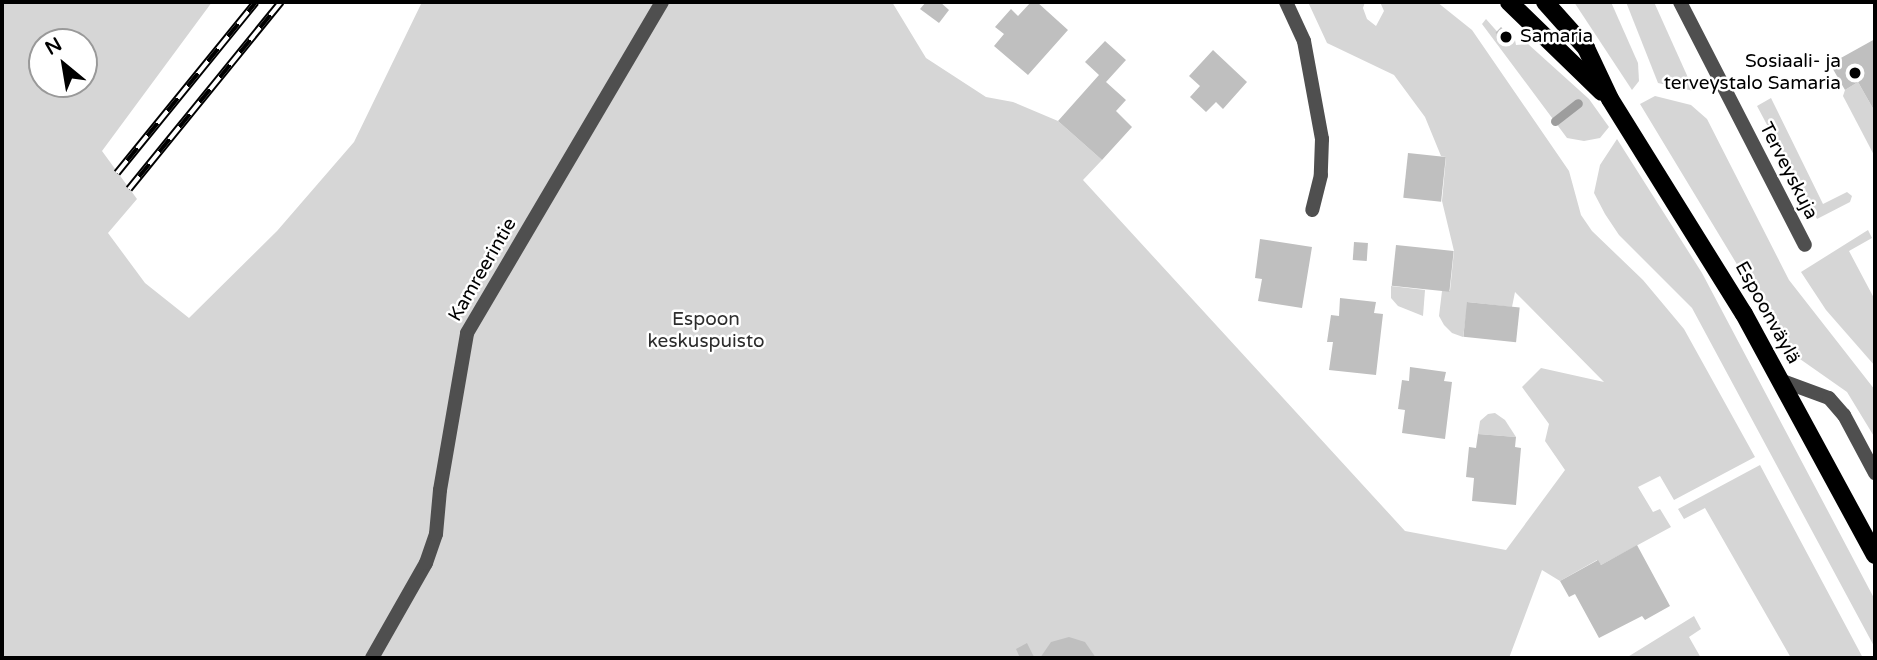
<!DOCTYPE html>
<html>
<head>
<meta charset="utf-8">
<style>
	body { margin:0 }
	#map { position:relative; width:1877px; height:660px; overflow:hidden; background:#fff; font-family:"Varela Round",sans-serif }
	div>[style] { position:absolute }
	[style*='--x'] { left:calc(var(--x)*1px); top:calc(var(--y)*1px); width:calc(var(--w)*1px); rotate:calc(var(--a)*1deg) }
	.green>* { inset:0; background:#d6d6d6 }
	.stream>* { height:9px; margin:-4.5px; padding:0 4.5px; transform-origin:4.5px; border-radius:4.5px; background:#9d9d9d }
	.building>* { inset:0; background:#bfbfbf; transform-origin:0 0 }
	.street>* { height:14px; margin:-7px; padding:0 7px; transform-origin:7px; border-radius:7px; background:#4f4f4f }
	.primary>* { height:18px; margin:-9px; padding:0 9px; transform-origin:9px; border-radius:9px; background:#000 }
	.rail>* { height:8px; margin-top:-4px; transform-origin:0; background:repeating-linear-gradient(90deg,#fff 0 16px,#000 0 32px); box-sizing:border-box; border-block:2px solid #000 }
	.dots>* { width:19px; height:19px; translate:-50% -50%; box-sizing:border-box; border:4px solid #fff; border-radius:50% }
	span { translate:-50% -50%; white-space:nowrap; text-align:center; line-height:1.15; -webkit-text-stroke:5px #fff; paint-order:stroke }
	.poi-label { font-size:19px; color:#000 }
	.left { translate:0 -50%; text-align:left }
	.right { translate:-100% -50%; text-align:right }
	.street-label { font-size:19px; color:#000 }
	.park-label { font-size:19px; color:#2d2d2d }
	.frame { position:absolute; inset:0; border:4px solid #000; pointer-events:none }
	.north { position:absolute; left:28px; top:28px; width:70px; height:70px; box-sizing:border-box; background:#fff; border:2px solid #999; border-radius:50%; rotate:330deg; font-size:19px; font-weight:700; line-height:28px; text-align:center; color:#000 }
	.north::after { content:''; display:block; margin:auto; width:24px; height:32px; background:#000; clip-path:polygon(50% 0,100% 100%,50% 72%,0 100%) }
</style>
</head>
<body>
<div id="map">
	<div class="green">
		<i style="clip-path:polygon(evenodd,2px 2px,212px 2px,102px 151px,137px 199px,108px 233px,145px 283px,189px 318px,277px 231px,354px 142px,422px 2px,892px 2px,926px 58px,986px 97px,1013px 102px,1058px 121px,1102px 160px,1083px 180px,1405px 531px,1506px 550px,1565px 470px,1545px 441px,1549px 424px,1522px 387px,1541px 368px,1604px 382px,1515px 292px,1512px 307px,1468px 302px,1463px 337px,1452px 333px,1444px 325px,1439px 316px,1442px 291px,1450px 291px,1454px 251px,1442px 201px,1446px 157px,1441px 156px,1425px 117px,1394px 75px,1327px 43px,1308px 2px,1365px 2px,1363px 8px,1367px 19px,1376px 26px,1384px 11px,1380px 2px,1437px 2px,1472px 30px,1569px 171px,1581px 215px,1592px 231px,1643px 280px,1684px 329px,1755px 457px,1674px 500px,1660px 476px,1638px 487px,1653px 512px,1660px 509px,1671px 527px,1601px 565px,1597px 560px,1560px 581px,1542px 570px,1509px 658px,2px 658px,2px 2px,42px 42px,84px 42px,84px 84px,42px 84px,42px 42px)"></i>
		<i style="clip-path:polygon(1574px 2px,1611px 2px,1638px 63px,1639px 81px,1632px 90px)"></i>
		<i style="clip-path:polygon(1626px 2px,1654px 2px,1694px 91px,1658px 83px)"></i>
		<i style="clip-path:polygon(1486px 19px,1509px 45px,1515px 40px,1516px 45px,1528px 44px,1589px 99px,1609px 127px,1600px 138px,1584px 141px,1567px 138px,1482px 24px)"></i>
		<i style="clip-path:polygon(1858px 82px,1875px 112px,1875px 157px,1843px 96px,1845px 90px)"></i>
		<i style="clip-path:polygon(1655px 96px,1691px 105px,1707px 119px,1789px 280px,1875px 390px,1875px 438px,1847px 392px,1790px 352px,1640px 104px)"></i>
		<i style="clip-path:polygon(1771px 98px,1823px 204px,1847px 192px,1852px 196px,1850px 202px,1817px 219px,1757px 106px)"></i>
		<i style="clip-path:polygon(1617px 139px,1702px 273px,1875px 600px,1875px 648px,1692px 308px,1619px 235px,1605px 214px,1594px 193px,1600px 165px)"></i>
		<i style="clip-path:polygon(1868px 230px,1872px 238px,1849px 251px,1875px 300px,1875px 366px,1826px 310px,1801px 272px)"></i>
		<i style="clip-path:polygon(1391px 286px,1425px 290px,1423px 316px,1398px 306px,1391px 298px)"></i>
		<i style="clip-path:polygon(1495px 413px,1505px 420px,1516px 437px,1478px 434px,1480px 421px,1488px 414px)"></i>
		<i style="clip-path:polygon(1760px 465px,1863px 658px,1791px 658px,1705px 508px,1684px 519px,1678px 509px)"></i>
		<i style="clip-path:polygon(1694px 616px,1701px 629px,1689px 637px,1701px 658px,1626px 658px)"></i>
	</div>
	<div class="stream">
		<i style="--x:1555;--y:121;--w:29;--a:-38"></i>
	</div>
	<div class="building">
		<i style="clip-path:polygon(926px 2px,940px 2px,949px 10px,939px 23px,920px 9px)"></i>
		<i style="clip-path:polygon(1031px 2px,1037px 2px,1068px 30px,1028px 75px,994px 46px,1004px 34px,995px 27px,1011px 9px,1018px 16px)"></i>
		<i style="left:1501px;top:27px;width:19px;height:8px;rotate:43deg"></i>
		<i style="clip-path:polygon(1875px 39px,1875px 112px,1858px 82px,1845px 90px,1830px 64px)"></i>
		<i style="clip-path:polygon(1105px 41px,1126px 60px,1106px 82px,1126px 100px,1116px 111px,1132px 127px,1102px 160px,1058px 121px,1099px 75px,1085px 62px)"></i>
		<i style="clip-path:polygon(1213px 50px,1247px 82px,1223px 109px,1216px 102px,1206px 112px,1190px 97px,1200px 86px,1189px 76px)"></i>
		<i style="left:1408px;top:153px;width:38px;height:45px;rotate:6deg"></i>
		<i style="clip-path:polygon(1260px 239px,1312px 247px,1302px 308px,1258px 301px,1262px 279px,1255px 278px)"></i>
		<i style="left:1354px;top:242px;width:14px;height:18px;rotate:4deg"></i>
		<i style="left:1396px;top:245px;width:58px;height:41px;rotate:6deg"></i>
		<i style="clip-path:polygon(1340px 298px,1376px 302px,1374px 313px,1383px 314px,1376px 375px,1329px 370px,1333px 342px,1327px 342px,1331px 315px,1339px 316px)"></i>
		<i style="left:1467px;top:302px;width:53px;height:35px;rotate:6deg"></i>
		<i style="clip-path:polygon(1410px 367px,1446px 372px,1444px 381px,1452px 382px,1445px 439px,1402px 433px,1405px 410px,1398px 409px,1402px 380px,1409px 381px)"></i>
		<i style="clip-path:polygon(1478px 434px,1516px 437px,1515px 447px,1521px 448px,1516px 505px,1472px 501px,1474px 478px,1466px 477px,1469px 447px,1476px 448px)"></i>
		<i style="clip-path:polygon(1637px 545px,1670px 606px,1645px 620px,1642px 616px,1599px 638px,1575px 594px,1569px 597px,1560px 581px,1598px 560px,1601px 565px)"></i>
		<i style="clip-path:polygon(1069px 637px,1085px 642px,1096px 658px,1040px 658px,1051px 642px)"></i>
		<i style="clip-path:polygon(1027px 643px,1033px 655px,1035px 658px,1020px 658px,1016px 649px)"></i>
	</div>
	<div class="street">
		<i style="--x:1286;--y:2;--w:43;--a:65.2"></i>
		<i style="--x:1304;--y:41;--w:100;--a:79.6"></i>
		<i style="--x:1322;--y:139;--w:36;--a:92"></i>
		<i style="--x:1321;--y:175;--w:36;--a:104"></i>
		<i style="--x:1680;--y:2;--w:273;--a:62.8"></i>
		<i style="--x:1780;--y:380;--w:52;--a:20.2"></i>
		<i style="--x:1829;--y:398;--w:23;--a:49"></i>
		<i style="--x:1844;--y:415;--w:66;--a:61.9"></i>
		<i style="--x:372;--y:658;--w:109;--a:-60.4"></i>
		<i style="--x:426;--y:563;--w:31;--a:-71"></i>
		<i style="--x:436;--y:534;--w:44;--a:-84.8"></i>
		<i style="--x:440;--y:490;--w:159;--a:-80.2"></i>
		<i style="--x:467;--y:333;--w:384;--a:-59.5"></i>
	</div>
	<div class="primary">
		<i style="--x:1509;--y:2;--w:129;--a:44.1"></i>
		<i style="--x:1545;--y:2;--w:62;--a:48.3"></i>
		<i style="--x:1586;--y:48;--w:56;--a:64.8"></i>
		<i style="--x:1610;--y:99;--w:253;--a:58.1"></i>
		<i style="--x:1744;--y:314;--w:274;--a:61.5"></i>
	</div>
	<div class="rail">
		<i style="--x:117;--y:173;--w:220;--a:-50.9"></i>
		<i style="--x:129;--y:189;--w:241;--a:-50.9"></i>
	</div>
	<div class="dots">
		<i style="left:1506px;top:37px;background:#000"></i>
		<i style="left:1855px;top:73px;background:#000"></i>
	</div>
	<div class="poi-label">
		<span class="left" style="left:1520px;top:37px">Samaria</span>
		<span class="right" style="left:1841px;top:73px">Sosiaali- ja<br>terveystalo Samaria</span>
	</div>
	<div class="street-label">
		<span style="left:1788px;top:171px;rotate:63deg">Terveyskuja</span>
		<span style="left:483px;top:270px;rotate:-60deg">Kamreerintie</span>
		<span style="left:1767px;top:313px;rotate:61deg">Espoonväylä</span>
	</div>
	<div class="park-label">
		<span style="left:706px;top:331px">Espoon<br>keskuspuisto</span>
	</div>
	<div class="frame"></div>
	<div class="north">N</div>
</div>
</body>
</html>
